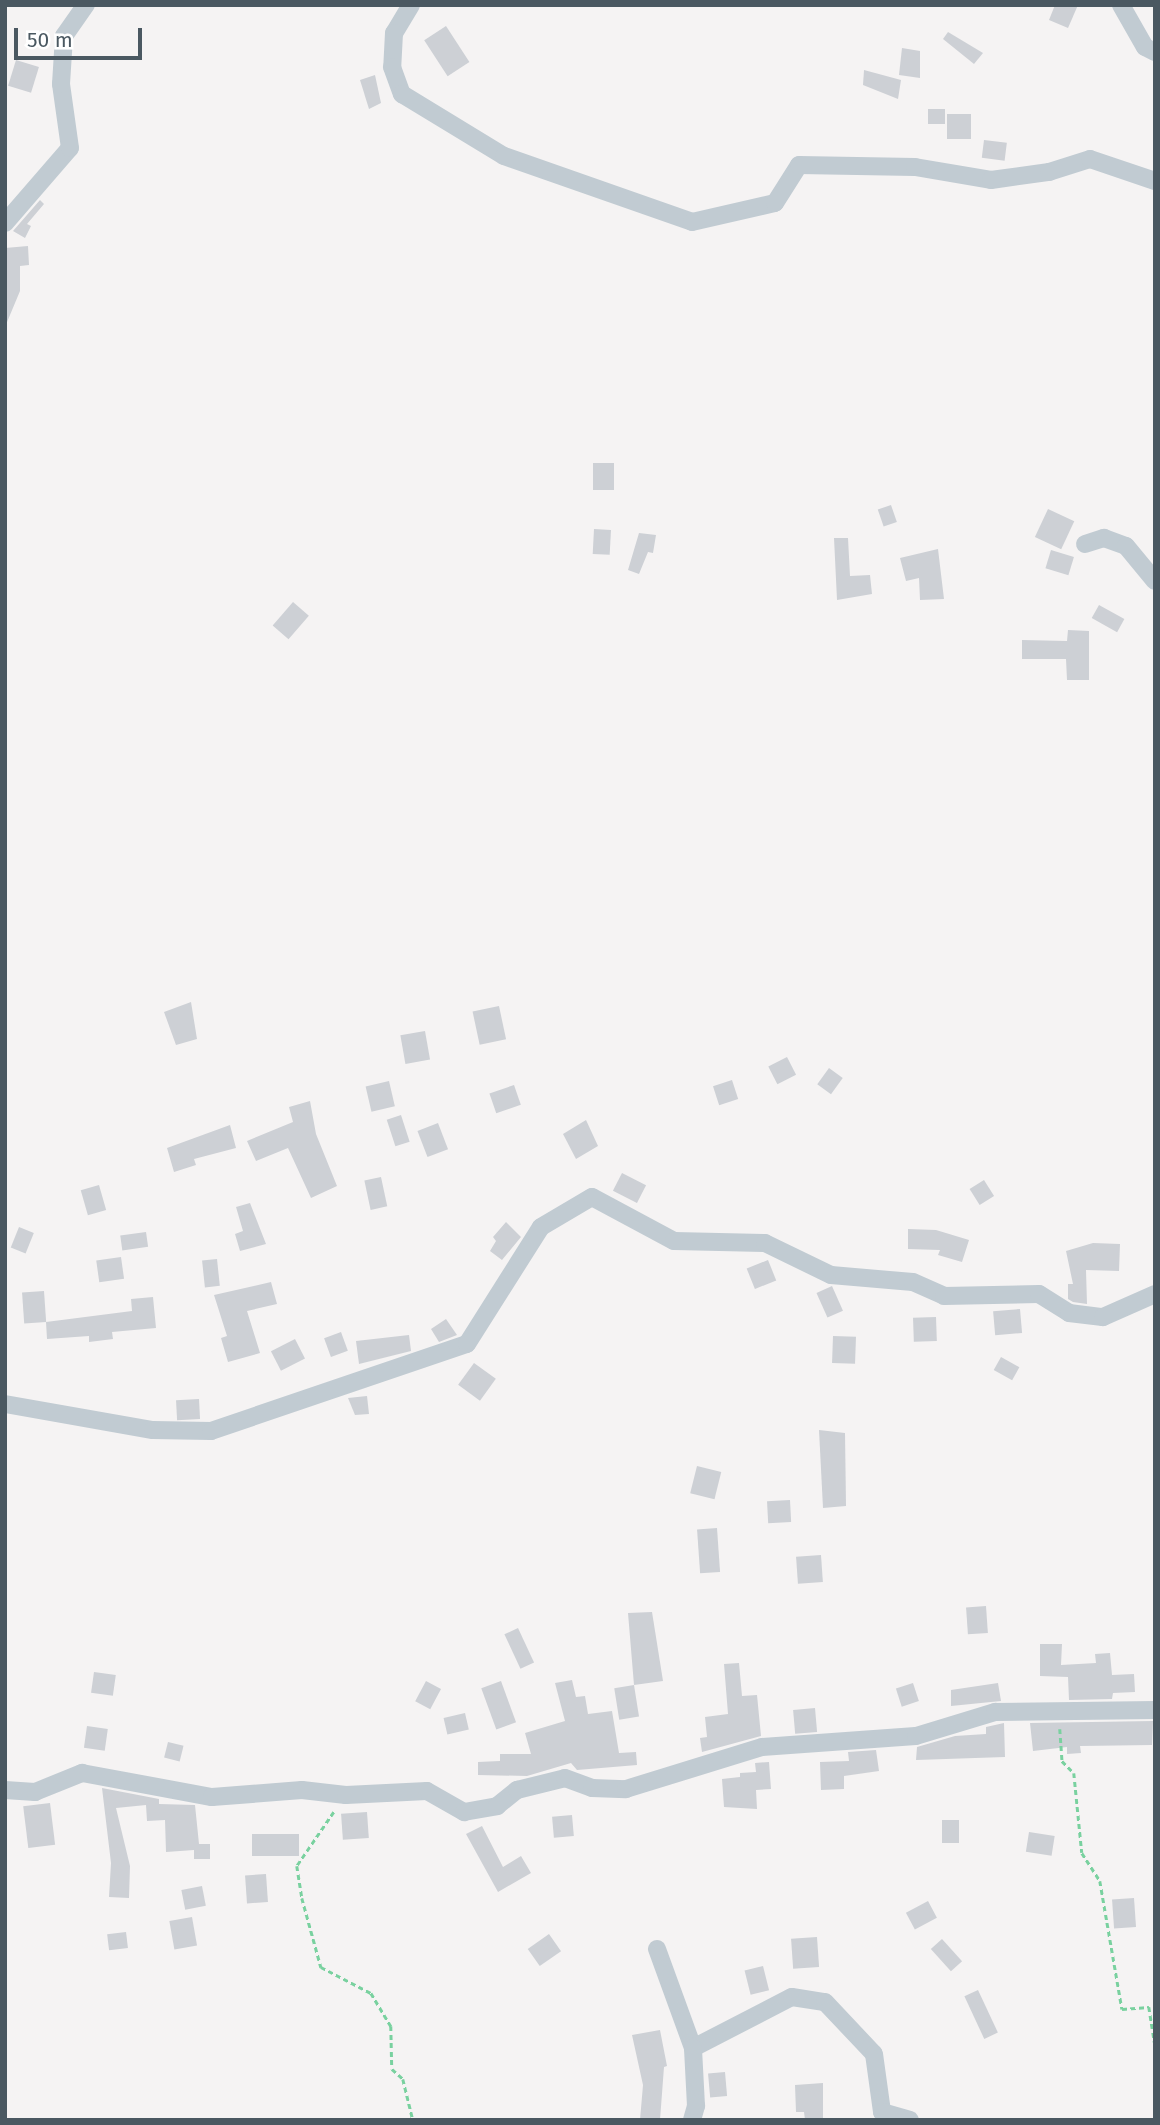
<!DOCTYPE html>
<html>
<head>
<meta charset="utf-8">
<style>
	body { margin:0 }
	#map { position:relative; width:1160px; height:2125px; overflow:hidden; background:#f5f3f3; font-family:"Fira Sans",sans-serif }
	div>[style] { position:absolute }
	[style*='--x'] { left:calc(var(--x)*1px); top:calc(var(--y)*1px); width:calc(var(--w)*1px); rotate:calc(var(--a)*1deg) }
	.building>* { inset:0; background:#cdd0d5; transform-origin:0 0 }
	.path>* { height:2.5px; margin-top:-1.25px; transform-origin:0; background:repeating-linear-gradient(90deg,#79d19f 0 5px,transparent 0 8.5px) }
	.minor>* { height:18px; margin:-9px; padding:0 9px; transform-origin:9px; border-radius:9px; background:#c1cbd2 }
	span { translate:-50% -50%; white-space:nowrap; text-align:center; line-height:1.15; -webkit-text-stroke:5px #fff; paint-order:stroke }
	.frame { position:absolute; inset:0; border:7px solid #4a5861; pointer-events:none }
	.scale { position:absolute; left:14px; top:28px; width:128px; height:32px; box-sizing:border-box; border:4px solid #4a5861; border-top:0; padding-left:9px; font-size:21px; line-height:24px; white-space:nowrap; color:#4a5861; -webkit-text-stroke:5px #fff; paint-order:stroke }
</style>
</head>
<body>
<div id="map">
	<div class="building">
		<i style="clip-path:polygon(1055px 5px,1078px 5px,1068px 28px,1049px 20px)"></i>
		<i style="left:446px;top:26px;width:43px;height:26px;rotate:57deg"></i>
		<i style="clip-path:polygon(948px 32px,983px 53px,974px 64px,943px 39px)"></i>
		<i style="clip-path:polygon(902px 48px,920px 51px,920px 78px,899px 75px)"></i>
		<i style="left:16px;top:60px;width:24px;height:27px;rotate:17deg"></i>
		<i style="clip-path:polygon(864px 70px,901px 80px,898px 99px,863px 85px)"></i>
		<i style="clip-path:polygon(375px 75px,381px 103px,369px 109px,360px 80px)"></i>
		<i style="left:928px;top:109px;width:17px;height:15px"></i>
		<i style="left:947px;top:114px;width:24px;height:25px"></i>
		<i style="left:984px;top:140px;width:23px;height:18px;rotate:7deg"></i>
		<i style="clip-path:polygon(40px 200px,44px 204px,27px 224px,31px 226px,25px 238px,13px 231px)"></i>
		<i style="clip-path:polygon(28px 246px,29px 265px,20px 266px,20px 291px,5px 327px,5px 248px)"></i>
		<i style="left:593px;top:463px;width:21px;height:27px"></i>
		<i style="left:891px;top:505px;width:18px;height:14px;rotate:71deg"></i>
		<i style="left:1048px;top:509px;width:29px;height:31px;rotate:25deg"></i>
		<i style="left:594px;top:529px;width:17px;height:25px;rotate:3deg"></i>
		<i style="clip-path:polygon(639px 533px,656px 535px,653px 553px,648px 552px,639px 574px,628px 570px)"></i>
		<i style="clip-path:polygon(834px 538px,848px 538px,850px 576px,870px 575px,872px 594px,837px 600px)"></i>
		<i style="clip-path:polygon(938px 549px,944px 599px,920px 600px,919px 578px,906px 581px,900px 558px)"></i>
		<i style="left:1051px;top:550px;width:24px;height:19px;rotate:17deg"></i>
		<i style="left:293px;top:602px;width:21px;height:31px;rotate:41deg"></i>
		<i style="left:1099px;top:605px;width:29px;height:15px;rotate:29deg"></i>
		<i style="clip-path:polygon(1068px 630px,1089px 631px,1089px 680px,1067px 680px,1066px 659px,1022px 659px,1022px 640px,1067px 641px)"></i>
		<i style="clip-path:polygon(191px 1002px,197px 1039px,176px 1045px,164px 1012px)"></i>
		<i style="left:499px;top:1006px;width:34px;height:27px;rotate:78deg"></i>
		<i style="left:425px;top:1031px;width:29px;height:25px;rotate:80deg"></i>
		<i style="left:787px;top:1057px;width:20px;height:21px;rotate:63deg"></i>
		<i style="left:829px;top:1068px;width:17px;height:20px;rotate:36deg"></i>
		<i style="left:732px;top:1080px;width:20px;height:20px;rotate:72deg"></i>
		<i style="left:389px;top:1081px;width:26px;height:24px;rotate:77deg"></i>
		<i style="left:514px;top:1085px;width:21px;height:26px;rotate:71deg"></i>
		<i style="clip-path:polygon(310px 1101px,316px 1134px,337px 1186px,311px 1198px,288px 1148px,256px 1161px,247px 1141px,293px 1122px,289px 1107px)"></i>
		<i style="left:401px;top:1115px;width:28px;height:15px;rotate:72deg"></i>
		<i style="clip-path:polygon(586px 1120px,598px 1146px,576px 1159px,563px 1134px)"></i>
		<i style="left:438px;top:1123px;width:28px;height:22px;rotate:69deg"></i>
		<i style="clip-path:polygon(230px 1125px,236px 1148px,194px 1159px,196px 1165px,174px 1172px,167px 1148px)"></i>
		<i style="left:622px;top:1173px;width:27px;height:20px;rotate:27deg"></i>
		<i style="left:381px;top:1177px;width:30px;height:17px;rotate:78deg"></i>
		<i style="left:984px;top:1180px;width:19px;height:17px;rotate:58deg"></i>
		<i style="left:99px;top:1185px;width:26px;height:19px;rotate:74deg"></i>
		<i style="clip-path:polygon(250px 1203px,266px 1244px,240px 1251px,235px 1234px,243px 1231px,236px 1207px)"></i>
		<i style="clip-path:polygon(506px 1222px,521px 1237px,502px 1260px,490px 1251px,496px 1241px,493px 1237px)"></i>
		<i style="left:19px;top:1227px;width:16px;height:22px;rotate:22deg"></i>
		<i style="clip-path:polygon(908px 1229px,936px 1230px,969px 1240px,962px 1262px,938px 1255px,940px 1250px,908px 1249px)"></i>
		<i style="left:146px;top:1232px;width:15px;height:26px;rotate:82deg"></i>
		<i style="clip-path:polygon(1093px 1243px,1120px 1244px,1119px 1271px,1086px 1270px,1087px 1304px,1073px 1302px,1068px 1299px,1068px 1284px,1073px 1284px,1066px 1251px)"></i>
		<i style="left:121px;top:1257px;width:22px;height:25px;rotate:82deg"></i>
		<i style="left:217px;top:1259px;width:27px;height:15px;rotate:84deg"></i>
		<i style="left:768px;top:1260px;width:22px;height:23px;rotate:68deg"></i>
		<i style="clip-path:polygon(271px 1282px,277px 1304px,247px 1311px,260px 1353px,228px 1362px,221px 1338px,227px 1336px,214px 1295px)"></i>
		<i style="left:832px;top:1286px;width:27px;height:17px;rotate:66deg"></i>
		<i style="left:44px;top:1291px;width:31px;height:22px;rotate:86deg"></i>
		<i style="clip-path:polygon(153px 1297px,156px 1328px,112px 1332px,113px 1339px,89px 1342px,89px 1336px,47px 1339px,46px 1322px,132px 1311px,131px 1299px)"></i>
		<i style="left:1020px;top:1309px;width:24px;height:27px;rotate:85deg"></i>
		<i style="left:936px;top:1317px;width:24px;height:23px;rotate:88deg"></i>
		<i style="clip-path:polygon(446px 1319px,457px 1335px,439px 1342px,431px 1329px)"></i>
		<i style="left:341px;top:1332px;width:20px;height:18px;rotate:70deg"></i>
		<i style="clip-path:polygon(409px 1335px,411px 1351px,359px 1364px,356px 1341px)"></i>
		<i style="left:833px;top:1336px;width:23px;height:27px;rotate:2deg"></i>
		<i style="left:295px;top:1339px;width:22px;height:27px;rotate:63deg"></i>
		<i style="left:1001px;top:1357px;width:21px;height:15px;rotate:29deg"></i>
		<i style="left:474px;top:1363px;width:27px;height:27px;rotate:36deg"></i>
		<i style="clip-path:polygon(367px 1396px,369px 1414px,355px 1415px,348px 1398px)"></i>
		<i style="left:199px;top:1399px;width:20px;height:23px;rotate:87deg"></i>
		<i style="clip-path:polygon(819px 1430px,845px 1433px,846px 1506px,823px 1508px)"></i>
		<i style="left:697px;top:1466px;width:25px;height:28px;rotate:14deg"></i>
		<i style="left:790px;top:1500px;width:22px;height:23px;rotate:87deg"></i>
		<i style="left:717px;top:1528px;width:44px;height:20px;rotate:86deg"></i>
		<i style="left:821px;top:1555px;width:27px;height:25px;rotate:86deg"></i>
		<i style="left:986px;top:1606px;width:27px;height:20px;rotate:86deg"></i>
		<i style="clip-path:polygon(652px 1612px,663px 1681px,634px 1685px,628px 1613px)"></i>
		<i style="left:518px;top:1628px;width:38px;height:15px;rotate:65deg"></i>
		<i style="clip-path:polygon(1040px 1644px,1062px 1644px,1061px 1665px,1096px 1663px,1095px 1654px,1110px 1653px,1112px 1675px,1134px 1674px,1135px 1692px,1113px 1693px,1112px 1699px,1069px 1700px,1068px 1677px,1040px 1676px)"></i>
		<i style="clip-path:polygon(739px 1663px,742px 1696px,757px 1695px,761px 1736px,702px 1752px,700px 1738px,707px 1737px,705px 1717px,728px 1714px,724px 1664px)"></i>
		<i style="left:94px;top:1672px;width:22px;height:21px;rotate:8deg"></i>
		<i style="clip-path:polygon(572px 1680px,576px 1697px,585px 1696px,588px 1714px,612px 1711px,619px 1753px,636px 1752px,637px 1765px,577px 1770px,571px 1763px,527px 1776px,478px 1775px,478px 1762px,500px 1761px,500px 1754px,531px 1754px,525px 1733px,565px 1721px,555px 1683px)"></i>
		<i style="left:426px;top:1681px;width:17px;height:23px;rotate:28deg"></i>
		<i style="left:501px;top:1681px;width:44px;height:21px;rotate:70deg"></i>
		<i style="left:913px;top:1683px;width:19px;height:18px;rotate:72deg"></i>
		<i style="clip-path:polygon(998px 1683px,1001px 1701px,951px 1706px,951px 1690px)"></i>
		<i style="left:634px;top:1685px;width:32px;height:20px;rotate:81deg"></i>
		<i style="left:815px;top:1708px;width:24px;height:22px;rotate:85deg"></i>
		<i style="left:465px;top:1713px;width:17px;height:22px;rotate:77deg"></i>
		<i style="clip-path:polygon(1153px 1721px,1152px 1745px,1080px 1746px,1081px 1753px,1067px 1754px,1067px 1747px,1033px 1751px,1030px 1723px)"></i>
		<i style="clip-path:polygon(1004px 1723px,1005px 1757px,916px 1760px,917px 1747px,955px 1736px,986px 1734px,986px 1727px)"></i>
		<i style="left:87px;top:1726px;width:21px;height:22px;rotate:8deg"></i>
		<i style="left:168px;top:1742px;width:16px;height:16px;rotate:14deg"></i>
		<i style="clip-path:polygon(876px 1750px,879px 1771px,844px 1776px,844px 1789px,821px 1790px,820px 1762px,849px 1761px,848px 1752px)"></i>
		<i style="clip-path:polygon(769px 1762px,771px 1789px,756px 1790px,757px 1809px,724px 1807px,722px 1779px,740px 1777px,740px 1773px,756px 1772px,755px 1763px)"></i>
		<i style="clip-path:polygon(102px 1788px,159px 1799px,159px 1804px,195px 1805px,199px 1844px,210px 1844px,210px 1859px,194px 1859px,194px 1850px,166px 1852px,165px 1820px,147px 1821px,146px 1805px,116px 1808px,130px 1866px,129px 1898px,109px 1897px,111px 1863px)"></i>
		<i style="left:50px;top:1803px;width:42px;height:27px;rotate:83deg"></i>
		<i style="left:367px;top:1812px;width:26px;height:26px;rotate:86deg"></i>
		<i style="left:572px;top:1815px;width:21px;height:20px;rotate:85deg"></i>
		<i style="left:959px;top:1820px;width:23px;height:17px;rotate:90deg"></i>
		<i style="clip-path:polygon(482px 1826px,503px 1867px,521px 1856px,531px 1873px,498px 1892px,466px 1834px)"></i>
		<i style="left:1029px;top:1832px;width:26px;height:20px;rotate:9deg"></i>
		<i style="left:252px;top:1834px;width:47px;height:22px"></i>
		<i style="left:266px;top:1874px;width:28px;height:21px;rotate:86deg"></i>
		<i style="left:202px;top:1886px;width:20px;height:21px;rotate:79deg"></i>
		<i style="left:1134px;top:1898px;width:29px;height:22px;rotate:86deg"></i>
		<i style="left:928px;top:1901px;width:19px;height:25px;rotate:62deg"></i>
		<i style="left:192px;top:1917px;width:29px;height:23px;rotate:80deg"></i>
		<i style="left:126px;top:1932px;width:16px;height:19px;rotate:83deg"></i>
		<i style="left:549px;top:1934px;width:21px;height:26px;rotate:55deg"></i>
		<i style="left:817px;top:1937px;width:30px;height:26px;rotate:86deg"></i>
		<i style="left:942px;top:1939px;width:30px;height:15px;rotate:48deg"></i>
		<i style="left:763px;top:1966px;width:25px;height:19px;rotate:76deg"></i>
		<i style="left:978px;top:1990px;width:47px;height:15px;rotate:65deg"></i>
		<i style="clip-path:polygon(660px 2030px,667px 2066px,664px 2067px,660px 2120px,640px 2120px,643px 2085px,632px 2035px)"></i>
		<i style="left:725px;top:2072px;width:24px;height:17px;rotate:85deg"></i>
		<i style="clip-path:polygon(823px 2083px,823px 2120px,805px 2120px,804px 2112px,796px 2112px,795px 2085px)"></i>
	</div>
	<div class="path">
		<i style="--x:1060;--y:1729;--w:32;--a:86"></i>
		<i style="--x:1062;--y:1761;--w:17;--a:45"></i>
		<i style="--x:1074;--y:1773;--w:80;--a:84.3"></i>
		<i style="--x:1082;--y:1853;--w:33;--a:57"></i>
		<i style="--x:1100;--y:1881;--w:130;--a:80.2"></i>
		<i style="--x:1122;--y:2009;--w:27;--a:-4"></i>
		<i style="--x:1149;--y:2007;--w:36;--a:81"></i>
		<i style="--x:334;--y:1812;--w:65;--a:124.4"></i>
		<i style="--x:297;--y:1866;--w:32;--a:81"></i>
		<i style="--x:302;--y:1898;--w:72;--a:74.6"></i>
		<i style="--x:321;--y:1967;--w:56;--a:27.5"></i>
		<i style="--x:371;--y:1993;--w:39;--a:59"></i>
		<i style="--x:391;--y:2026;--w:43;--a:88.7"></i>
		<i style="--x:392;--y:2069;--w:15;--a:42"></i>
		<i style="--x:403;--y:2079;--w:42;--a:76.3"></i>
	</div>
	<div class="minor">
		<i style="--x:411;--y:5;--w:33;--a:121"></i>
		<i style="--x:394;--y:33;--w:34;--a:93"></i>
		<i style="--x:392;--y:67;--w:29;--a:70"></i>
		<i style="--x:402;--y:94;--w:119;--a:31.3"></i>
		<i style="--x:504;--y:156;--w:199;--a:19.3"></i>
		<i style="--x:692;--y:222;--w:85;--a:-12.9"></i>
		<i style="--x:775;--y:203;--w:45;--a:-57.7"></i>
		<i style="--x:799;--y:165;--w:116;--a:1"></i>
		<i style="--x:915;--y:167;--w:77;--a:9.7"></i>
		<i style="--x:991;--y:180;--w:59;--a:-7.9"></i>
		<i style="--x:1049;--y:172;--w:43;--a:-17.6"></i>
		<i style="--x:1090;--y:159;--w:69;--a:18.7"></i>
		<i style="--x:1121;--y:5;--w:48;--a:60.3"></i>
		<i style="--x:1145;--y:47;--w:11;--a:27"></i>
		<i style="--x:5;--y:223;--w:99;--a:-49.1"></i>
		<i style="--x:70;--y:148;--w:65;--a:-98"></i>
		<i style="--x:61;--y:84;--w:48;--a:-86.4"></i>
		<i style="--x:64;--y:36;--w:38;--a:-55"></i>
		<i style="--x:1085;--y:544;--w:20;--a:-18"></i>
		<i style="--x:1104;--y:538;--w:23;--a:20"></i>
		<i style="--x:1126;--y:546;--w:45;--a:50.4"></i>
		<i style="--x:5;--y:1404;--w:150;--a:10"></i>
		<i style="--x:153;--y:1430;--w:58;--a:1"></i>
		<i style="--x:211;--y:1431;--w:270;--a:-18.8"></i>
		<i style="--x:467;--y:1344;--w:138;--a:-57.7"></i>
		<i style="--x:541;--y:1227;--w:59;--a:-30.5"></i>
		<i style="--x:592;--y:1197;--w:93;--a:28.2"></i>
		<i style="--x:674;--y:1241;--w:91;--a:1.3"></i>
		<i style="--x:765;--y:1243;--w:73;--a:25.9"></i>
		<i style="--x:831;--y:1275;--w:82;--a:4.9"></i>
		<i style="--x:913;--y:1282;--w:34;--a:24"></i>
		<i style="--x:944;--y:1296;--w:95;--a:-1.2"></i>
		<i style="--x:1039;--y:1294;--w:36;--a:32"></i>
		<i style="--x:1069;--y:1313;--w:34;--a:7"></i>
		<i style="--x:1103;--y:1317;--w:57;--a:-23.9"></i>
		<i style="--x:5;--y:1790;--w:30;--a:4"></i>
		<i style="--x:35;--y:1792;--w:51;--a:-22"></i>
		<i style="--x:82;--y:1773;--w:132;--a:10.5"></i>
		<i style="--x:212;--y:1797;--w:90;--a:-4.4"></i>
		<i style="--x:302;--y:1790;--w:44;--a:6.5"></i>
		<i style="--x:346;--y:1795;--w:81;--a:-2.8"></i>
		<i style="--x:427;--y:1791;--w:43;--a:29.6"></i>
		<i style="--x:464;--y:1812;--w:34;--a:-10"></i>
		<i style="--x:497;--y:1806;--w:26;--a:-39"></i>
		<i style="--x:517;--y:1790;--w:49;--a:-14"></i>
		<i style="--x:565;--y:1778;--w:29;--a:20"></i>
		<i style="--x:592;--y:1788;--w:34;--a:2"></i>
		<i style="--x:626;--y:1789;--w:142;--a:-17.2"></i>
		<i style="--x:762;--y:1747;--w:154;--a:-4.1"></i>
		<i style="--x:916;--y:1736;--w:83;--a:-16.9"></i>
		<i style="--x:995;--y:1712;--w:160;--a:-0.7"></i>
		<i style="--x:657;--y:1949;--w:105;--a:70"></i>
		<i style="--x:693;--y:2048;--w:111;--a:-27.3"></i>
		<i style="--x:792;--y:1997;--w:33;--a:9"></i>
		<i style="--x:825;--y:2002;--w:71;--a:46.7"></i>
		<i style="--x:874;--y:2054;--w:59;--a:82.1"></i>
		<i style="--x:882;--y:2112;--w:29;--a:16"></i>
		<i style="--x:692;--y:2120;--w:15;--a:-74"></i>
		<i style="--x:696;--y:2106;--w:58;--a:-93"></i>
	</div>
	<div class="frame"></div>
	<div class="scale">50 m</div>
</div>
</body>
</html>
